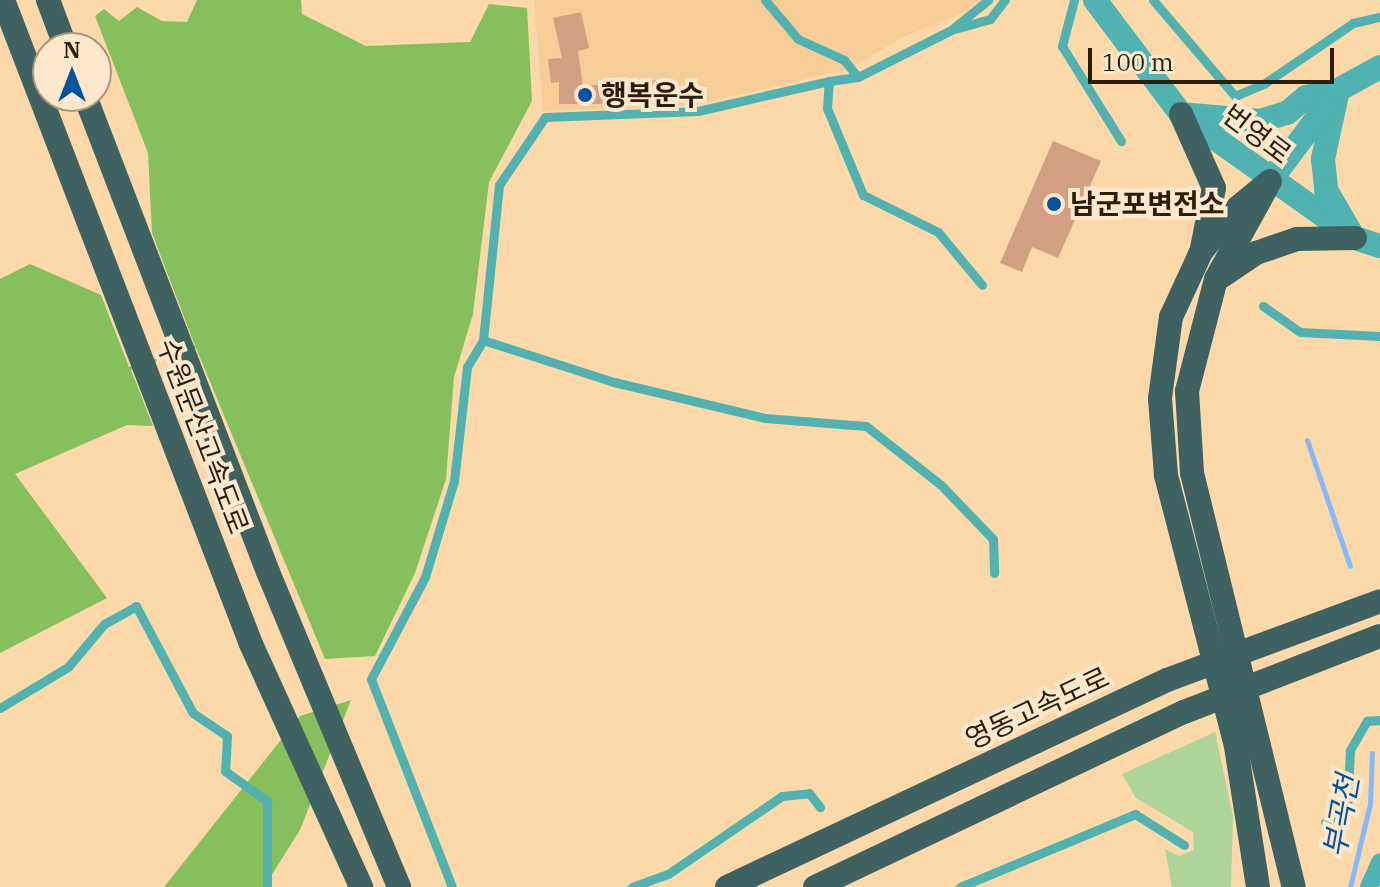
<!DOCTYPE html>
<html>
<head>
<meta charset="utf-8">
<style>
	body { margin:0 }
	#map { position:relative; width:1380px; height:887px; overflow:hidden; background:#fdd8a8; font-family:"IBM Plex Serif","Noto Sans KR",serif }
	div>[style] { position:absolute }
	[style*='--x'] { left:calc(var(--x)*1px); top:calc(var(--y)*1px); width:calc(var(--w)*1px); rotate:calc(var(--a)*1deg) }
	.built>* { inset:0; background:#f7cd97 }
	.green>* { inset:0; background:#aed497 }
	.forest>* { inset:0; background:#85c05c }
	.stream>* { height:5px; margin:-2.5px; padding:0 2.5px; transform-origin:2.5px; border-radius:2.5px; background:#81baff }
	.building>* { inset:0; background:#d2a080 }
	.service>* { height:9px; margin:-4.5px; padding:0 4.5px; transform-origin:4.5px; border-radius:4.5px; background:#50b3b1 }
	.minor>* { height:18px; margin:-9px; padding:0 9px; transform-origin:9px; border-radius:9px; background:#50b3b1 }
	.tertiary>* { height:24px; margin:-12px; padding:0 12px; transform-origin:12px; border-radius:12px; background:#50b3b1 }
	.motorway>* { height:24px; margin:-12px; padding:0 12px; transform-origin:12px; border-radius:12px; background:#3e6261 }
	.dots>* { width:22px; height:22px; translate:-50% -50%; box-sizing:border-box; border:4px solid #fee8cc; border-radius:50% }
	span { translate:-50% -50%; white-space:nowrap; text-align:center; line-height:1.15; -webkit-text-stroke:8px #fee8cc; paint-order:stroke }
	.poi-label { font-size:28px; color:#2b1e0b; font-weight:700 }
	.left { translate:0 -50%; text-align:left }
	.street-label { font-size:28px; color:#2b1e0b }
	.water-label { font-size:30px; color:#0354a0; font-style:italic }
	.north { position:absolute; left:32px; top:32px; width:80px; height:80px; box-sizing:border-box; background:#fee8cc; border:2px solid #aa977f; border-radius:50%; rotate:0deg; font-size:22px; font-weight:700; line-height:32px; text-align:center; color:#2b1e0b }
	.north::after { content:''; display:block; margin:auto; width:28px; height:36px; background:#0054a2; clip-path:polygon(50% 0,100% 100%,50% 72%,0 100%) }
	.scale { position:absolute; left:1088px; top:48px; width:246px; height:36px; box-sizing:border-box; border:4px solid #2b1e0b; border-top:0; padding-left:10px; font-size:24px; line-height:28px; white-space:nowrap; color:#2b1e0b; -webkit-text-stroke:6px #fee8cc; paint-order:stroke }
</style>
</head>
<body>
<div id="map">
	<div class="built">
		<i style="clip-path:polygon(534px 0,977px 0,967px 11px,903px 37px,849px 69px,694px 105px,543px 111px)"></i>
	</div>
	<div class="green">
		<i style="clip-path:polygon(1215px 732px,1233px 816px,1231px 887px,1172px 887px,1165px 849px,1179px 856px,1194px 850px,1193px 832px,1136px 798px,1122px 774px)"></i>
	</div>
	<div class="forest">
		<i style="clip-path:polygon(197px 0,301px 0,302px 14px,366px 46px,470px 42px,489px 4px,527px 8px,532px 101px,489px 182px,473px 314px,454px 377px,446px 479px,415px 573px,375px 656px,325px 659px,196px 348px,131px 370px,153px 426px,127px 425px,15px 474px,107px 598px,0 653px,0 279px,30px 264px,101px 295px,129px 367px,195px 346px,152px 233px,148px 153px,95px 16px,104px 9px,119px 21px,137px 7px,162px 21px,187px 22px)"></i>
		<i style="clip-path:polygon(351px 700px,300px 830px,264px 887px,164px 887px,300px 716px)"></i>
	</div>
	<div class="stream">
		<i style="--x:1307;--y:440;--w:133;--a:71.2"></i>
		<i style="--x:1350;--y:887;--w:85;--a:-76.5"></i>
		<i style="--x:1370;--y:804;--w:51;--a:-87.8"></i>
	</div>
	<div class="building">
		<i style="clip-path:polygon(581px 12px,589px 48px,578px 51px,583px 86px,673px 79px,673px 104px,559px 104px,559px 82px,551px 83px,548px 59px,562px 58px,553px 18px)"></i>
		<i style="clip-path:polygon(1053px 141px,1101px 161px,1058px 258px,1032px 247px,1022px 272px,1000px 263px)"></i>
	</div>
	<div class="service">
		<i style="--x:765;--y:0;--w:51;--a:49.8"></i>
		<i style="--x:798;--y:39;--w:51;--a:24.5"></i>
		<i style="--x:844;--y:60;--w:22;--a:51"></i>
		<i style="--x:1074;--y:0;--w:48;--a:104.6"></i>
		<i style="--x:1062;--y:46;--w:112;--a:58.2"></i>
		<i style="--x:1153;--y:0;--w:126;--a:49.5"></i>
		<i style="--x:1235;--y:96;--w:33;--a:-23"></i>
		<i style="--x:1265;--y:83;--w:107;--a:-34.3"></i>
		<i style="--x:1353;--y:23;--w:28;--a:-13"></i>
		<i style="--x:951;--y:30;--w:41;--a:-15.8"></i>
		<i style="--x:990;--y:19;--w:24;--a:-52"></i>
		<i style="--x:982;--y:285;--w:69;--a:-129.7"></i>
		<i style="--x:938;--y:232;--w:84;--a:-153.7"></i>
		<i style="--x:863;--y:195;--w:94;--a:-112.5"></i>
		<i style="--x:827;--y:108;--w:27;--a:-86"></i>
		<i style="--x:829;--y:81;--w:29;--a:-8"></i>
		<i style="--x:858;--y:77;--w:104;--a:-26.8"></i>
		<i style="--x:951;--y:30;--w:48;--a:-39"></i>
		<i style="--x:1263;--y:306;--w:45;--a:35.1"></i>
		<i style="--x:1300;--y:332;--w:80;--a:2.9"></i>
		<i style="--x:483;--y:340;--w:138;--a:17.8"></i>
		<i style="--x:614;--y:382;--w:155;--a:13.4"></i>
		<i style="--x:765;--y:418;--w:101;--a:4.5"></i>
		<i style="--x:866;--y:426;--w:95;--a:38.2"></i>
		<i style="--x:941;--y:485;--w:75;--a:46.1"></i>
		<i style="--x:993;--y:539;--w:34;--a:88"></i>
		<i style="--x:0;--y:708;--w:79;--a:-31.1"></i>
		<i style="--x:68;--y:667;--w:56;--a:-50.1"></i>
		<i style="--x:104;--y:624;--w:37;--a:-29"></i>
		<i style="--x:136;--y:606;--w:121;--a:62"></i>
		<i style="--x:193;--y:713;--w:41;--a:34.1"></i>
		<i style="--x:227;--y:736;--w:35;--a:93"></i>
		<i style="--x:225;--y:771;--w:52;--a:35.5"></i>
		<i style="--x:267;--y:801;--w:86;--a:90"></i>
		<i style="--x:1325;--y:822;--w:26;--a:-32"></i>
		<i style="--x:1347;--y:808;--w:58;--a:-87"></i>
		<i style="--x:1350;--y:750;--w:34;--a:-60"></i>
		<i style="--x:1367;--y:721;--w:13;--a:-4"></i>
		<i style="--x:452;--y:887;--w:223;--a:-111.3"></i>
		<i style="--x:371;--y:679;--w:115;--a:-62.1"></i>
		<i style="--x:425;--y:577;--w:100;--a:-73.2"></i>
		<i style="--x:454;--y:481;--w:115;--a:-83.5"></i>
		<i style="--x:467;--y:367;--w:31;--a:-59"></i>
		<i style="--x:483;--y:340;--w:156;--a:-84.1"></i>
		<i style="--x:499;--y:185;--w:82;--a:-55.9"></i>
		<i style="--x:545;--y:117;--w:153;--a:-2.2"></i>
		<i style="--x:698;--y:111;--w:134;--a:-12.9"></i>
		<i style="--x:632;--y:887;--w:38;--a:-20"></i>
		<i style="--x:668;--y:874;--w:138;--a:-34.4"></i>
		<i style="--x:782;--y:796;--w:27;--a:-6"></i>
		<i style="--x:809;--y:793;--w:18;--a:52"></i>
		<i style="--x:960;--y:887;--w:190;--a:-22.6"></i>
		<i style="--x:1135;--y:814;--w:58;--a:32.3"></i>
	</div>
	<div class="minor">
		<i style="--x:1369;--y:887;--w:27;--a:-66"></i>
	</div>
	<div class="tertiary">
		<i style="--x:1095;--y:0;--w:143;--a:53"></i>
		<i style="--x:1181;--y:114;--w:214;--a:35.5"></i>
		<i style="--x:1355;--y:238;--w:26;--a:18"></i>
		<i style="--x:1181;--y:114;--w:79;--a:5.1"></i>
		<i style="--x:1260;--y:121;--w:28;--a:-17"></i>
		<i style="--x:1287;--y:113;--w:25;--a:-40"></i>
		<i style="--x:1306;--y:97;--w:33;--a:-12"></i>
		<i style="--x:1338;--y:90;--w:71;--a:102.3"></i>
		<i style="--x:1323;--y:159;--w:31;--a:84"></i>
		<i style="--x:1326;--y:190;--w:50;--a:59.8"></i>
		<i style="--x:1270;--y:181;--w:114;--a:-53.2"></i>
		<i style="--x:1338;--y:90;--w:48;--a:-28.7"></i>
	</div>
	<div class="motorway">
		<i style="--x:3;--y:0;--w:690;--a:68.94"></i>
		<i style="--x:251;--y:644;--w:267;--a:65.6"></i>
		<i style="--x:48;--y:0;--w:51;--a:69.4"></i>
		<i style="--x:85;--y:96;--w:510;--a:68.97"></i>
		<i style="--x:268;--y:572;--w:341;--a:67.4"></i>
		<i style="--x:1181;--y:114;--w:81;--a:66"></i>
		<i style="--x:1214;--y:188;--w:61;--a:101.3"></i>
		<i style="--x:1267;--y:187;--w:105;--a:119"></i>
		<i style="--x:1216;--y:279;--w:116;--a:104.5"></i>
		<i style="--x:1187;--y:391;--w:82;--a:86.5"></i>
		<i style="--x:1192;--y:473;--w:426;--a:76.2"></i>
		<i style="--x:1222;--y:276;--w:41;--a:-34.1"></i>
		<i style="--x:1256;--y:253;--w:43;--a:-18.9"></i>
		<i style="--x:1297;--y:239;--w:58;--a:-1"></i>
		<i style="--x:727;--y:887;--w:486;--a:-25.2"></i>
		<i style="--x:1167;--y:680;--w:227;--a:-20.3"></i>
		<i style="--x:815;--y:887;--w:408;--a:-25.4"></i>
		<i style="--x:1184;--y:712;--w:210;--a:-21.2"></i>
		<i style="--x:1258;--y:887;--w:143;--a:-98.9"></i>
		<i style="--x:1236;--y:746;--w:280;--a:-104.5"></i>
		<i style="--x:1166;--y:475;--w:77;--a:-94.5"></i>
		<i style="--x:1160;--y:398;--w:82;--a:-82.3"></i>
		<i style="--x:1171;--y:317;--w:72;--a:-65.2"></i>
		<i style="--x:1201;--y:252;--w:55;--a:-50.9"></i>
		<i style="--x:1236;--y:209;--w:44;--a:-39.5"></i>
	</div>
	<div class="dots">
		<i style="left:585px;top:95px;background:#0054a2"></i>
		<i style="left:1054px;top:204px;background:#0054a2"></i>
	</div>
	<div class="poi-label">
		<span class="left" style="left:601px;top:95px">행복운수</span>
		<span class="left" style="left:1070px;top:204px">남군포변전소</span>
	</div>
	<div class="street-label">
		<span style="left:1257px;top:134px;rotate:37deg">번영로</span>
		<span style="left:203px;top:436px;rotate:69deg">수원문산고속도로</span>
		<span style="left:1037px;top:708px;rotate:-25deg">영동고속도로</span>
	</div>
	<div class="water-label">
		<span style="left:1341px;top:816px;rotate:-80deg">부곡천</span>
	</div>
	<div class="north">N</div>
	<div class="scale">100 m</div>
</div>
</body>
</html>
